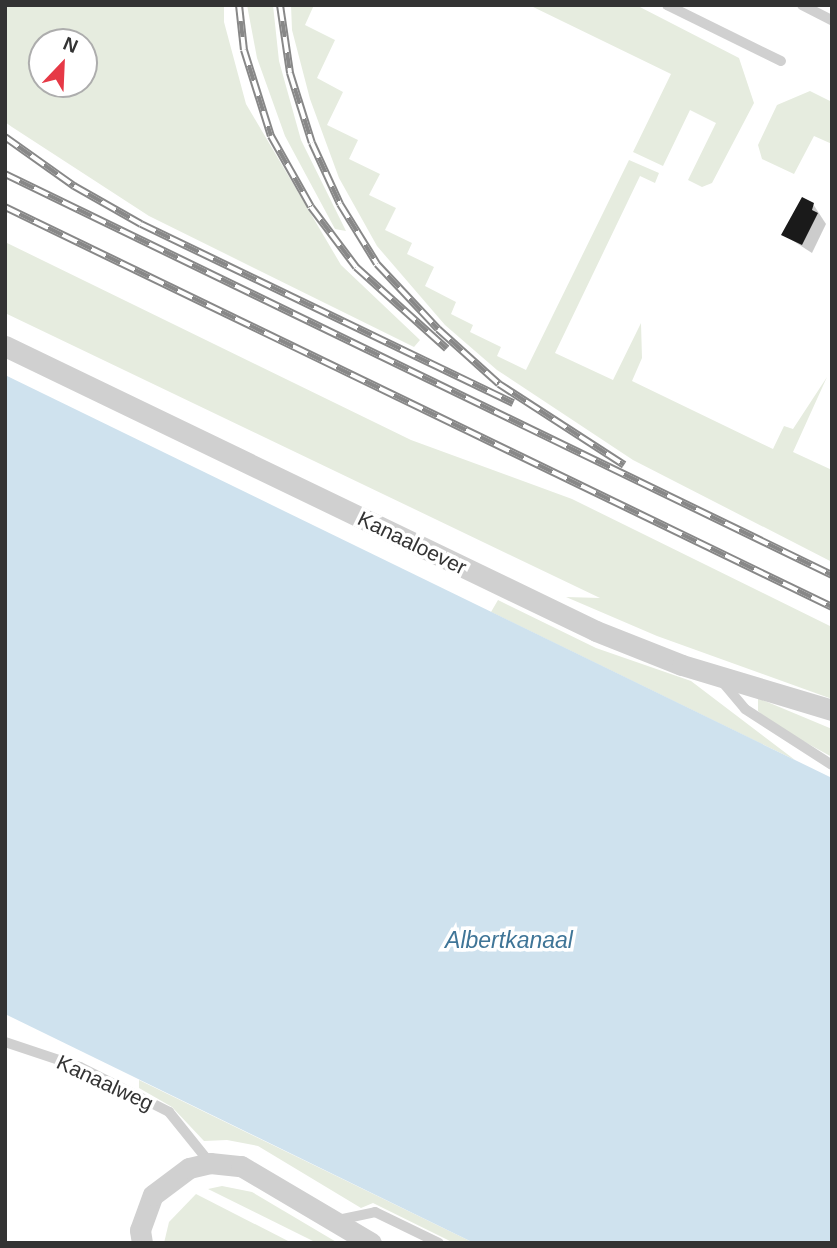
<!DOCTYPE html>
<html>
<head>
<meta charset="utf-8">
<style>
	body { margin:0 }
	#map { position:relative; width:837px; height:1248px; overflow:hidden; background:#fff; font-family:Arial,sans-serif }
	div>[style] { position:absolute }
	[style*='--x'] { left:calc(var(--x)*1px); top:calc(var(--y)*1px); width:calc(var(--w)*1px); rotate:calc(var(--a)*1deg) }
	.green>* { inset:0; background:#e6ecdf }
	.water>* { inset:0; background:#cfe2ee }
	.shadow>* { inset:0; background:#0003 }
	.building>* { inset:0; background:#1a1a1a }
	.service>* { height:10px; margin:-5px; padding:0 5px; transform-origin:5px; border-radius:5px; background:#d0d0d0 }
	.minor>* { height:21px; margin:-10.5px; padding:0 10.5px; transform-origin:10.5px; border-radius:10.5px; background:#d0d0d0 }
	.rail>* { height:8px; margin-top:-4px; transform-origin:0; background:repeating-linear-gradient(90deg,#fff 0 16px,#888 0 32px); box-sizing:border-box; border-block:2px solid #888 }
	span { translate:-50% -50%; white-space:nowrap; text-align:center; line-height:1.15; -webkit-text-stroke:7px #fff; paint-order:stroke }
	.street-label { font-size:21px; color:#333 }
	.water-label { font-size:23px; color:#3f7597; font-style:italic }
	.frame { position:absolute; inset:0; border:7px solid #333; pointer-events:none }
	.north { position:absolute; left:28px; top:28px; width:70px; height:70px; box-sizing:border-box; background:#fff; border:2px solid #adadad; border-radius:50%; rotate:23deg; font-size:19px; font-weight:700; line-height:28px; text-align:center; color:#333 }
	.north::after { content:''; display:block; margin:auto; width:24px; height:32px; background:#e63946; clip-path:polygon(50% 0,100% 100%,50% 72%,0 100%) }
</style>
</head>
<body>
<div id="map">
	<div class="green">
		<i style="clip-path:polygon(evenodd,5px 5px,224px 5px,224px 22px,246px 104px,341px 265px,420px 340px,414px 347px,149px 216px,12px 127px,5px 122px,5px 5px,42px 42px,84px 42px,84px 84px,42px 84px,42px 42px)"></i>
		<i style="clip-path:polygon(247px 5px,273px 5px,279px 61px,301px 140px,346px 231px,335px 229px,285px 136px,257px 58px)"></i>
		<i style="clip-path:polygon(291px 5px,314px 5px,305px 25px,335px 40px,317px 78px,343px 92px,327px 125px,358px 140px,349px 159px,380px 174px,369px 195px,396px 208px,385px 230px,412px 243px,407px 254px,434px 267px,425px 286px,456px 302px,451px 314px,473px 325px,470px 332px,501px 347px,497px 356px,526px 370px,629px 160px,659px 173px,655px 183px,640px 176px,555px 353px,613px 380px,641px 323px,642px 358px,632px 381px,773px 449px,784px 426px,793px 429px,827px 377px,793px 452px,832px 470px,832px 562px,633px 460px,497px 370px,445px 325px,377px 246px,339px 178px,310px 99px,292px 30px)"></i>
		<i style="clip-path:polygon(529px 5px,636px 5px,739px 58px,754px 103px,712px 183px,702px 187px,688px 180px,716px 123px,690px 110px,663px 166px,633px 152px,671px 74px)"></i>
		<i style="clip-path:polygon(810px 91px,832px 102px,832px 144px,814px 136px,794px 174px,762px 159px,758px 145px,777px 105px)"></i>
		<i style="clip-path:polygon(5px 242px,411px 440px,572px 499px,832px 627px,832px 699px,657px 636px,566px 597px,600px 598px,5px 313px)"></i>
		<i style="clip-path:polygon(498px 600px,596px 648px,691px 681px,795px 760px,491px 612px)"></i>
		<i style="clip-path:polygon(758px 698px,832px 729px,832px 757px,774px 725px,758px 711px)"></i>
		<i style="clip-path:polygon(139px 1080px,474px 1243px,454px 1243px,373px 1203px,361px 1208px,258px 1146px,227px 1140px,204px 1141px,172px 1107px,139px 1088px)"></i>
		<i style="clip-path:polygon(222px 1186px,252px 1192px,338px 1243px,317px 1243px,208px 1189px)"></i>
		<i style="clip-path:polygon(196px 1194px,292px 1243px,164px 1243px,169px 1222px)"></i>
	</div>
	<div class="water">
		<i style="clip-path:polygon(5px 375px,832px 778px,832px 1243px,474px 1243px,5px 1014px)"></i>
	</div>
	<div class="shadow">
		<i style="clip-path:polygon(813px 204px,826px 224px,812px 253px,784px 235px)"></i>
	</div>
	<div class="building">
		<i style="clip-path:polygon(802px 197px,814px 203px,812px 210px,818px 213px,802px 245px,781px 235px)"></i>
	</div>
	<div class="service">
		<i style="--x:667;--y:5;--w:127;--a:26.2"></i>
		<i style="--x:802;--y:5;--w:34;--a:27"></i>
		<i style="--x:720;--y:679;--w:39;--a:50"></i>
		<i style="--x:745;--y:709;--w:103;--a:32.8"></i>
		<i style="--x:5;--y:1042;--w:79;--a:18.4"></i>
		<i style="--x:80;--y:1067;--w:100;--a:26.8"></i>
		<i style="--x:169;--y:1112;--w:65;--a:51.2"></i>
		<i style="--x:338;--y:1220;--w:38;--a:-12"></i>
		<i style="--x:375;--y:1212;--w:71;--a:25.8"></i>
	</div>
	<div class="minor">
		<i style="--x:5;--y:346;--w:656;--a:25.74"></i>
		<i style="--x:596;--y:631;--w:92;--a:21.6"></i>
		<i style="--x:682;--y:665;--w:157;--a:16.7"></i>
		<i style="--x:142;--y:1243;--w:13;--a:-99"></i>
		<i style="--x:140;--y:1230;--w:37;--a:-70"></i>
		<i style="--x:153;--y:1195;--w:45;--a:-36.9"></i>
		<i style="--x:189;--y:1168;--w:22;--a:-13"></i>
		<i style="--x:210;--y:1163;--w:31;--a:6"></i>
		<i style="--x:241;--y:1166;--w:151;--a:30.6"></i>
	</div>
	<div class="rail">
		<i style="--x:239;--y:5;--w:45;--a:83.7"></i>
		<i style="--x:244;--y:50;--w:90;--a:72.6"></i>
		<i style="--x:271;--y:136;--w:81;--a:60.6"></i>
		<i style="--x:311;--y:207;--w:75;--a:53.1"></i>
		<i style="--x:356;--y:267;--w:122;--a:42"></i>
		<i style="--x:280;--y:5;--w:69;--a:81.6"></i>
		<i style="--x:290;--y:73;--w:73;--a:72.6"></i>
		<i style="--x:312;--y:143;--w:67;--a:65.3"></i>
		<i style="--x:340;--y:204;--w:70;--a:58.3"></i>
		<i style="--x:377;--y:264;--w:89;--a:46.8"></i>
		<i style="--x:438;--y:329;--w:82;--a:42"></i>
		<i style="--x:499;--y:384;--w:149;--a:32.9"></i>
		<i style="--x:5;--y:137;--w:85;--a:35.4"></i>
		<i style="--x:74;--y:186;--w:77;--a:29.6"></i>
		<i style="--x:141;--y:224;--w:413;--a:25.7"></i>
		<i style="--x:5;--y:174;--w:919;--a:25.87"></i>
		<i style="--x:5;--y:207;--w:919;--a:25.81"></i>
	</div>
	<div class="street-label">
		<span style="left:412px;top:543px;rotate:26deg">Kanaaloever</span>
		<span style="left:105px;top:1083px;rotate:25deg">Kanaalweg</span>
	</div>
	<div class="water-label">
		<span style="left:509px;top:940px">Albertkanaal</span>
	</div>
	<div class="frame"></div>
	<div class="north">N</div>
</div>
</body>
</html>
